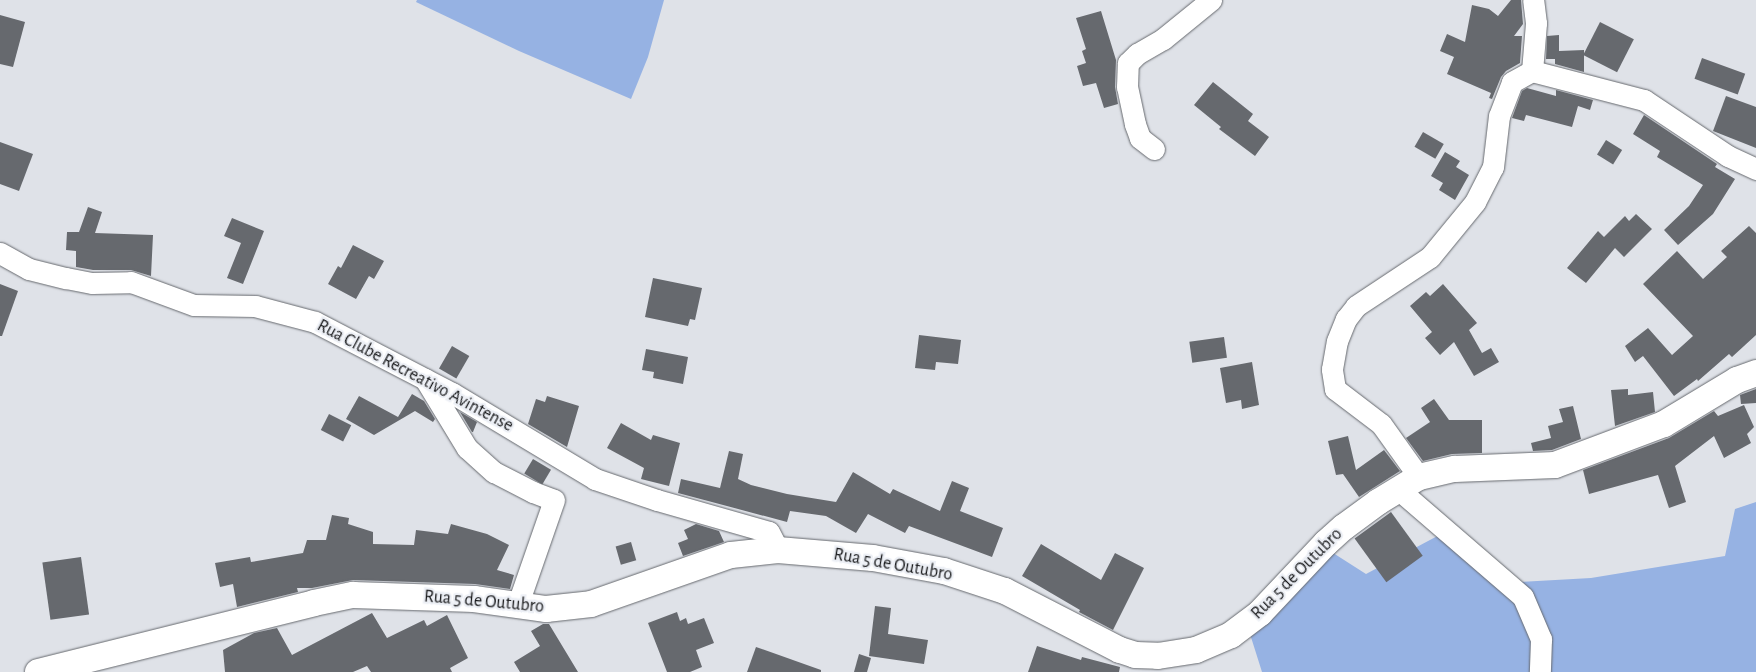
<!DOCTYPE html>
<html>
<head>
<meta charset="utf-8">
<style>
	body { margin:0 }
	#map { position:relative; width:1756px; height:672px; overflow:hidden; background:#dfe2e8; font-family:"Alegreya Sans",sans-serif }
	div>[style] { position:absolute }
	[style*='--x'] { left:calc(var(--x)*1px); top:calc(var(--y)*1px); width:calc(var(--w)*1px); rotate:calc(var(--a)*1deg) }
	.forest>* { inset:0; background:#96b2e3 }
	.building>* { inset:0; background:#66696e; transform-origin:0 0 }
	.roads { filter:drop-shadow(0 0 1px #66696e) drop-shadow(0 0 1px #66696e) }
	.minor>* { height:21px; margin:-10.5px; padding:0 10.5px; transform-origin:10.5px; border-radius:10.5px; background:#fff }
	.tertiary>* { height:26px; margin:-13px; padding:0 13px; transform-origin:13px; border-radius:13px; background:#fff }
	span { translate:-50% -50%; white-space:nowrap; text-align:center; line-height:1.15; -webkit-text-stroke:4.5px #eceff5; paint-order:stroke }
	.street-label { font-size:18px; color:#17181a }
</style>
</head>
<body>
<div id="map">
	<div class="forest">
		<i style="clip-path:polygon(417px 0,664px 0,648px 57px,631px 99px,519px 51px,416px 2px)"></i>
		<i style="clip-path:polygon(1756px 502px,1756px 672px,1262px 672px,1250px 634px,1330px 551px,1366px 574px,1445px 532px,1520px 582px,1591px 578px,1725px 556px,1735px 509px)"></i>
	</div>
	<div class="building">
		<i style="clip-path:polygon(1511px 0,1521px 0,1523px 24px,1514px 36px,1522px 36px,1520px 63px,1506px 71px,1501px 77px,1492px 99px,1489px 98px,1491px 93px,1447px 74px,1454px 57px,1440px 51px,1447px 34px,1465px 42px,1472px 5px,1489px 9px,1498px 16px)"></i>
		<i style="clip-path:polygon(1101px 11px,1116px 60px,1115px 87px,1118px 104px,1104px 108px,1096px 83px,1083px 86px,1077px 66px,1086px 63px,1082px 51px,1086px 49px,1076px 18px)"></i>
		<i style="clip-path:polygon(0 15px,25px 22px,13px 67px,0 64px)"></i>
		<i style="left:1600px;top:22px;width:38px;height:37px;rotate:27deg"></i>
		<i style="clip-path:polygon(1559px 35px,1559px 51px,1584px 50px,1584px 72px,1555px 64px,1555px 59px,1546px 59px,1547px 36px)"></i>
		<i style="left:1702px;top:58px;width:46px;height:22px;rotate:20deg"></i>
		<i style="clip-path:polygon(1213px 82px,1253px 114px,1248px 121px,1269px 137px,1255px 156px,1219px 129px,1221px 127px,1194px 105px)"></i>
		<i style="clip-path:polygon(1527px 88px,1556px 96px,1556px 90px,1593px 100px,1590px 110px,1578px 106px,1572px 127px,1526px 115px,1524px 121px,1512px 118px,1522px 91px)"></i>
		<i style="clip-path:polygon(1726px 96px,1756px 107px,1756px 148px,1713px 131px)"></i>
		<i style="clip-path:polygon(1644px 115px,1717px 164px,1715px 167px,1735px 179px,1713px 214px,1678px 245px,1664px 230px,1689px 206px,1703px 185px,1657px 157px,1660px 151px,1633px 134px)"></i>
		<i style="left:1423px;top:132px;width:24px;height:17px;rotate:30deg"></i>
		<i style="left:1606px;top:140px;width:19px;height:17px;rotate:32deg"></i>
		<i style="clip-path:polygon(0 142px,33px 154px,19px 191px,0 184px)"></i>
		<i style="clip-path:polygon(1445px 152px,1460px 161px,1456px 167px,1469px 175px,1455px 200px,1439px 190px,1443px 183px,1431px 176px)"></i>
		<i style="clip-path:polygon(88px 207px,102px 212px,95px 233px,153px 235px,151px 276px,131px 270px,93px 270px,76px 267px,76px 251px,66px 250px,67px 232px,79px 232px)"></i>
		<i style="clip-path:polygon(1636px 214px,1652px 229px,1624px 257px,1615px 248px,1586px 283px,1567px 268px,1598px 231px,1604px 237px,1625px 216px,1629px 221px)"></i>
		<i style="clip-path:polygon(232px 218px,264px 231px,243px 284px,227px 278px,241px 243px,224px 236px)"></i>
		<i style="clip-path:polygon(1749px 226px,1756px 233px,1756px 335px,1732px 357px,1729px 354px,1698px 381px,1697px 379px,1674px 396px,1643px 356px,1635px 362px,1625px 346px,1648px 328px,1672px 355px,1693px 336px,1643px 284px,1677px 251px,1703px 279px,1727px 257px,1721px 251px)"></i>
		<i style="clip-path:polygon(353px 245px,384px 261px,374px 279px,369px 276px,356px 299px,328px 284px,338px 266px,341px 268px)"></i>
		<i style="clip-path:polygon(653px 278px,702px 288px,695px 320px,690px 319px,688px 326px,645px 317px)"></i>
		<i style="clip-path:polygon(0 284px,18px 291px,2px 336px,0 336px)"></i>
		<i style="clip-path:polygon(1443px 284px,1477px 323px,1469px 330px,1482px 353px,1491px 348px,1499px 362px,1474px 376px,1454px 342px,1440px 355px,1425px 338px,1432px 332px,1410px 306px,1426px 292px,1430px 296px)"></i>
		<i style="clip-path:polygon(919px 335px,961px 340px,958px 364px,936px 362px,935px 370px,915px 368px)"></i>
		<i style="left:1224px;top:337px;width:21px;height:35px;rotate:82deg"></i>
		<i style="left:452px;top:346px;width:20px;height:26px;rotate:30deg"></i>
		<i style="clip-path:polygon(646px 349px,688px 357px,683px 384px,653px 378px,654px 372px,642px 370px)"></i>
		<i style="clip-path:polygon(1252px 362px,1259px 405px,1242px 409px,1241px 400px,1226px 403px,1220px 368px)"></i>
		<i style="clip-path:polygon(1628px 389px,1628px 395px,1653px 392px,1655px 412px,1615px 426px,1611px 390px)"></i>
		<i style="clip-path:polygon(1756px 389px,1756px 403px,1741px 404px,1740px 395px)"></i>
		<i style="clip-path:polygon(412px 394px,424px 401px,435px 419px,433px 422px,415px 411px,374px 435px,346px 419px,359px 396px,398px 417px)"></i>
		<i style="clip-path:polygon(547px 396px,579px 406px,567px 447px,528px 424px,536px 399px,545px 402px)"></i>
		<i style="clip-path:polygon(1434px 399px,1449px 420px,1482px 420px,1482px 453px,1452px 454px,1423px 461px,1406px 438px,1430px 422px,1421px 408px)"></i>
		<i style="clip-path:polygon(1744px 405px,1754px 427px,1747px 434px,1751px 443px,1724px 458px,1714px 436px,1675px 466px,1686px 502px,1669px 508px,1658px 475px,1589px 494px,1583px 470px,1669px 438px,1714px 411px,1718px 416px)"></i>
		<i style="clip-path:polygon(1573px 406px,1581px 439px,1552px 450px,1533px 451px,1531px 443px,1551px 438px,1548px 426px,1563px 422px,1559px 409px)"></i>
		<i style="clip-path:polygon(460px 412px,477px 422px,473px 432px,472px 432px)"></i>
		<i style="left:329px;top:414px;width:25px;height:18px;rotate:27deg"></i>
		<i style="clip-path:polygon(621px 423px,651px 440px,653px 435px,680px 443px,669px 486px,641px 479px,644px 468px,607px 448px)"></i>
		<i style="clip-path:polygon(1348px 436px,1356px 470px,1384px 450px,1400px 471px,1359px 497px,1343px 474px,1336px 475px,1328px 441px)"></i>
		<i style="clip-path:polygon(729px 451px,743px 454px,738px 479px,751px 485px,787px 494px,836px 502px,853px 472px,890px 494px,893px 489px,940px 511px,952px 481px,969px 488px,960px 511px,1003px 528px,992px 557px,909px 526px,905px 533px,868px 514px,856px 533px,826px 516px,790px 511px,787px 522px,678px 493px,681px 479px,720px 488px)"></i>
		<i style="left:533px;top:459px;width:21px;height:17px;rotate:31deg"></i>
		<i style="left:1391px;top:512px;width:54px;height:45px;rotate:54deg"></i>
		<i style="clip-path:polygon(332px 515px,349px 518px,348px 524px,373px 532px,373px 544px,414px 545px,416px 530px,448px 534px,451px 524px,487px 534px,509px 545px,497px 570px,514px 575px,510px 589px,475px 584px,353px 580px,312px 588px,297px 588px,298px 592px,237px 607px,233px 584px,220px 587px,215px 563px,250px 557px,251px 562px,303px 553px,307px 540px,326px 540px)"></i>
		<i style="clip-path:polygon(696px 524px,719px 531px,724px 542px,683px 556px,678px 543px,688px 539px,684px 530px)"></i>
		<i style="left:631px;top:542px;width:19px;height:16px;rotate:74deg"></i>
		<i style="clip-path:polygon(1041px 544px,1101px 580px,1115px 553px,1144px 568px,1113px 630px,1079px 612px,1080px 610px,1022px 576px)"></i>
		<i style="left:81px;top:557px;width:58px;height:39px;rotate:82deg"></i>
		<i style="clip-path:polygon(875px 606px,891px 608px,888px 634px,928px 640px,924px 664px,869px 656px)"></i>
		<i style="clip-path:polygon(677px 612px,680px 621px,686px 618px,688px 624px,704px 618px,714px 643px,696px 650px,702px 667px,690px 672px,667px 672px,648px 623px)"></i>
		<i style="clip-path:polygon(372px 613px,387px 638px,424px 620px,427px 626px,447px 615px,468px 658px,450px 668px,452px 672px,371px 672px,367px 666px,353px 672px,225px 672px,223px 650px,254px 633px,277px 628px,292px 655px)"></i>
		<i style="clip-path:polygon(543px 624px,549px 624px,578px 672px,520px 672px,514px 662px,540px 646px,531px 631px)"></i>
		<i style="clip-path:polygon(1037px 646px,1081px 660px,1082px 657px,1120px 667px,1119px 672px,1028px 672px)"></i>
		<i style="clip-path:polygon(756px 647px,821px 670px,821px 672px,747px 672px)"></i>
		<i style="clip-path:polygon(859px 654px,871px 658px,867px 672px,854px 672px)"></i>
	</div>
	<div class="roads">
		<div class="minor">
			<i style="--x:1532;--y:71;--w:116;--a:14.5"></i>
			<i style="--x:1644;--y:100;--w:101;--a:33.7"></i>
			<i style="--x:1728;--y:156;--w:31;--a:25"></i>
			<i style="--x:1532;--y:71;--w:48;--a:-85.2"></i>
			<i style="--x:1536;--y:23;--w:23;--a:-97"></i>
			<i style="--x:1154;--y:149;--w:18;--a:-142"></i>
			<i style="--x:1140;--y:138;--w:15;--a:-110"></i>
			<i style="--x:1135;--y:124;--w:38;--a:-102"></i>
			<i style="--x:1127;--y:87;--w:24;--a:-88"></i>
			<i style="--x:1128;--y:63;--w:13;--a:-45"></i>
			<i style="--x:1137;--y:54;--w:30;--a:-30"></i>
			<i style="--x:1163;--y:39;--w:62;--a:-39.1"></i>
			<i style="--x:0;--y:253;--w:33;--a:29"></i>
			<i style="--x:29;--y:269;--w:38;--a:14"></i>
			<i style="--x:66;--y:278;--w:26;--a:11"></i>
			<i style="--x:92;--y:283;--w:39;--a:-1"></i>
			<i style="--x:131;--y:282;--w:67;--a:20.1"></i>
			<i style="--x:194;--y:305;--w:61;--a:0.9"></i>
			<i style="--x:255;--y:306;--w:62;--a:14.9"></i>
			<i style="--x:315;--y:322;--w:154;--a:27.4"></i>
			<i style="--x:452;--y:393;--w:167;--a:31"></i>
			<i style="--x:595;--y:479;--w:65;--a:18.7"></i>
			<i style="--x:657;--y:500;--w:116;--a:15.9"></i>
			<i style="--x:769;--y:532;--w:20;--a:63"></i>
			<i style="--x:425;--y:379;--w:81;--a:58.7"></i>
			<i style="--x:467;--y:448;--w:36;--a:42"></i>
			<i style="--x:494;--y:472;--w:44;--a:27.1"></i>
			<i style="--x:533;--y:492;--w:22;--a:21"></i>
			<i style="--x:554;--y:500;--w:112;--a:109.2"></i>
			<i style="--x:1419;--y:477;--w:65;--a:-125.6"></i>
			<i style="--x:1381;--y:424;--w:58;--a:-142.7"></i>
			<i style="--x:1335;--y:389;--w:20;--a:-99"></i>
			<i style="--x:1332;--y:369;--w:28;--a:-80"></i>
			<i style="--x:1337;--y:341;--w:24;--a:-68"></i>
			<i style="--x:1346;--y:319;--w:16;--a:-52"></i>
			<i style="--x:1356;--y:306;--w:89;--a:-33.5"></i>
			<i style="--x:1430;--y:257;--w:71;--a:-50.7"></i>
			<i style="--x:1475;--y:202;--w:39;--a:-63"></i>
			<i style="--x:1493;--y:167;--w:51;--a:-83.3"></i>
			<i style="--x:1499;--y:116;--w:36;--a:-69"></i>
			<i style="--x:1512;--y:82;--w:23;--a:-29"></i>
			<i style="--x:1398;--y:489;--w:165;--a:40.8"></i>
			<i style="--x:1523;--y:597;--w:46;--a:66.8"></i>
			<i style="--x:1541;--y:639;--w:33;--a:92"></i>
		</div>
		<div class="tertiary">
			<i style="--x:38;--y:672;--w:284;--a:-14"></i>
			<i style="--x:314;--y:603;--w:40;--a:-12"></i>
			<i style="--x:353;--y:595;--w:121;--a:1.9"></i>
			<i style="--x:474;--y:599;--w:73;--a:7.9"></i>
			<i style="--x:546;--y:609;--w:45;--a:-6.3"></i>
			<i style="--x:591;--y:604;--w:148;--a:-19.3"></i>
			<i style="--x:731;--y:555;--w:47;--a:-6.1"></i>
			<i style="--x:778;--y:550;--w:95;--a:4.8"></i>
			<i style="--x:873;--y:558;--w:72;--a:10.4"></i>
			<i style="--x:944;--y:571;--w:64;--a:18.2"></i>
			<i style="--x:1005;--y:591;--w:129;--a:27.2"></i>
			<i style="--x:1120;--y:650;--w:16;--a:18"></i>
			<i style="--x:1135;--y:655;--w:23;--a:2"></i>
			<i style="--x:1158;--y:656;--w:38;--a:-9"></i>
			<i style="--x:1196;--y:650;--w:38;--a:-23"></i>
			<i style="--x:1231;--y:635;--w:36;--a:-37"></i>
			<i style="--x:1260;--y:613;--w:96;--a:-46.7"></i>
			<i style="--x:1326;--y:543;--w:24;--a:-42"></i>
			<i style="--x:1344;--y:527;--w:42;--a:-36.3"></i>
			<i style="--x:1378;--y:502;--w:48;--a:-31.4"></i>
			<i style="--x:1419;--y:477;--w:37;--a:-13"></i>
			<i style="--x:1455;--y:469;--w:100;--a:-2.3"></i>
			<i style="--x:1555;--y:465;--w:116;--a:-20.6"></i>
			<i style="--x:1664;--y:424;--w:85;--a:-31.1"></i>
			<i style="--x:1737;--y:380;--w:20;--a:-20"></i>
		</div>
	</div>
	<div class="street-label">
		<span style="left:415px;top:376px;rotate:28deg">Rua Clube Recreativo Avintense</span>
		<span style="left:893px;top:565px;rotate:10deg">Rua 5 de Outubro</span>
		<span style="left:1297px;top:574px;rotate:-45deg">Rua 5 de Outubro</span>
		<span style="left:484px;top:602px;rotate:5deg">Rua 5 de Outubro</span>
	</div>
</div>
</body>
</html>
